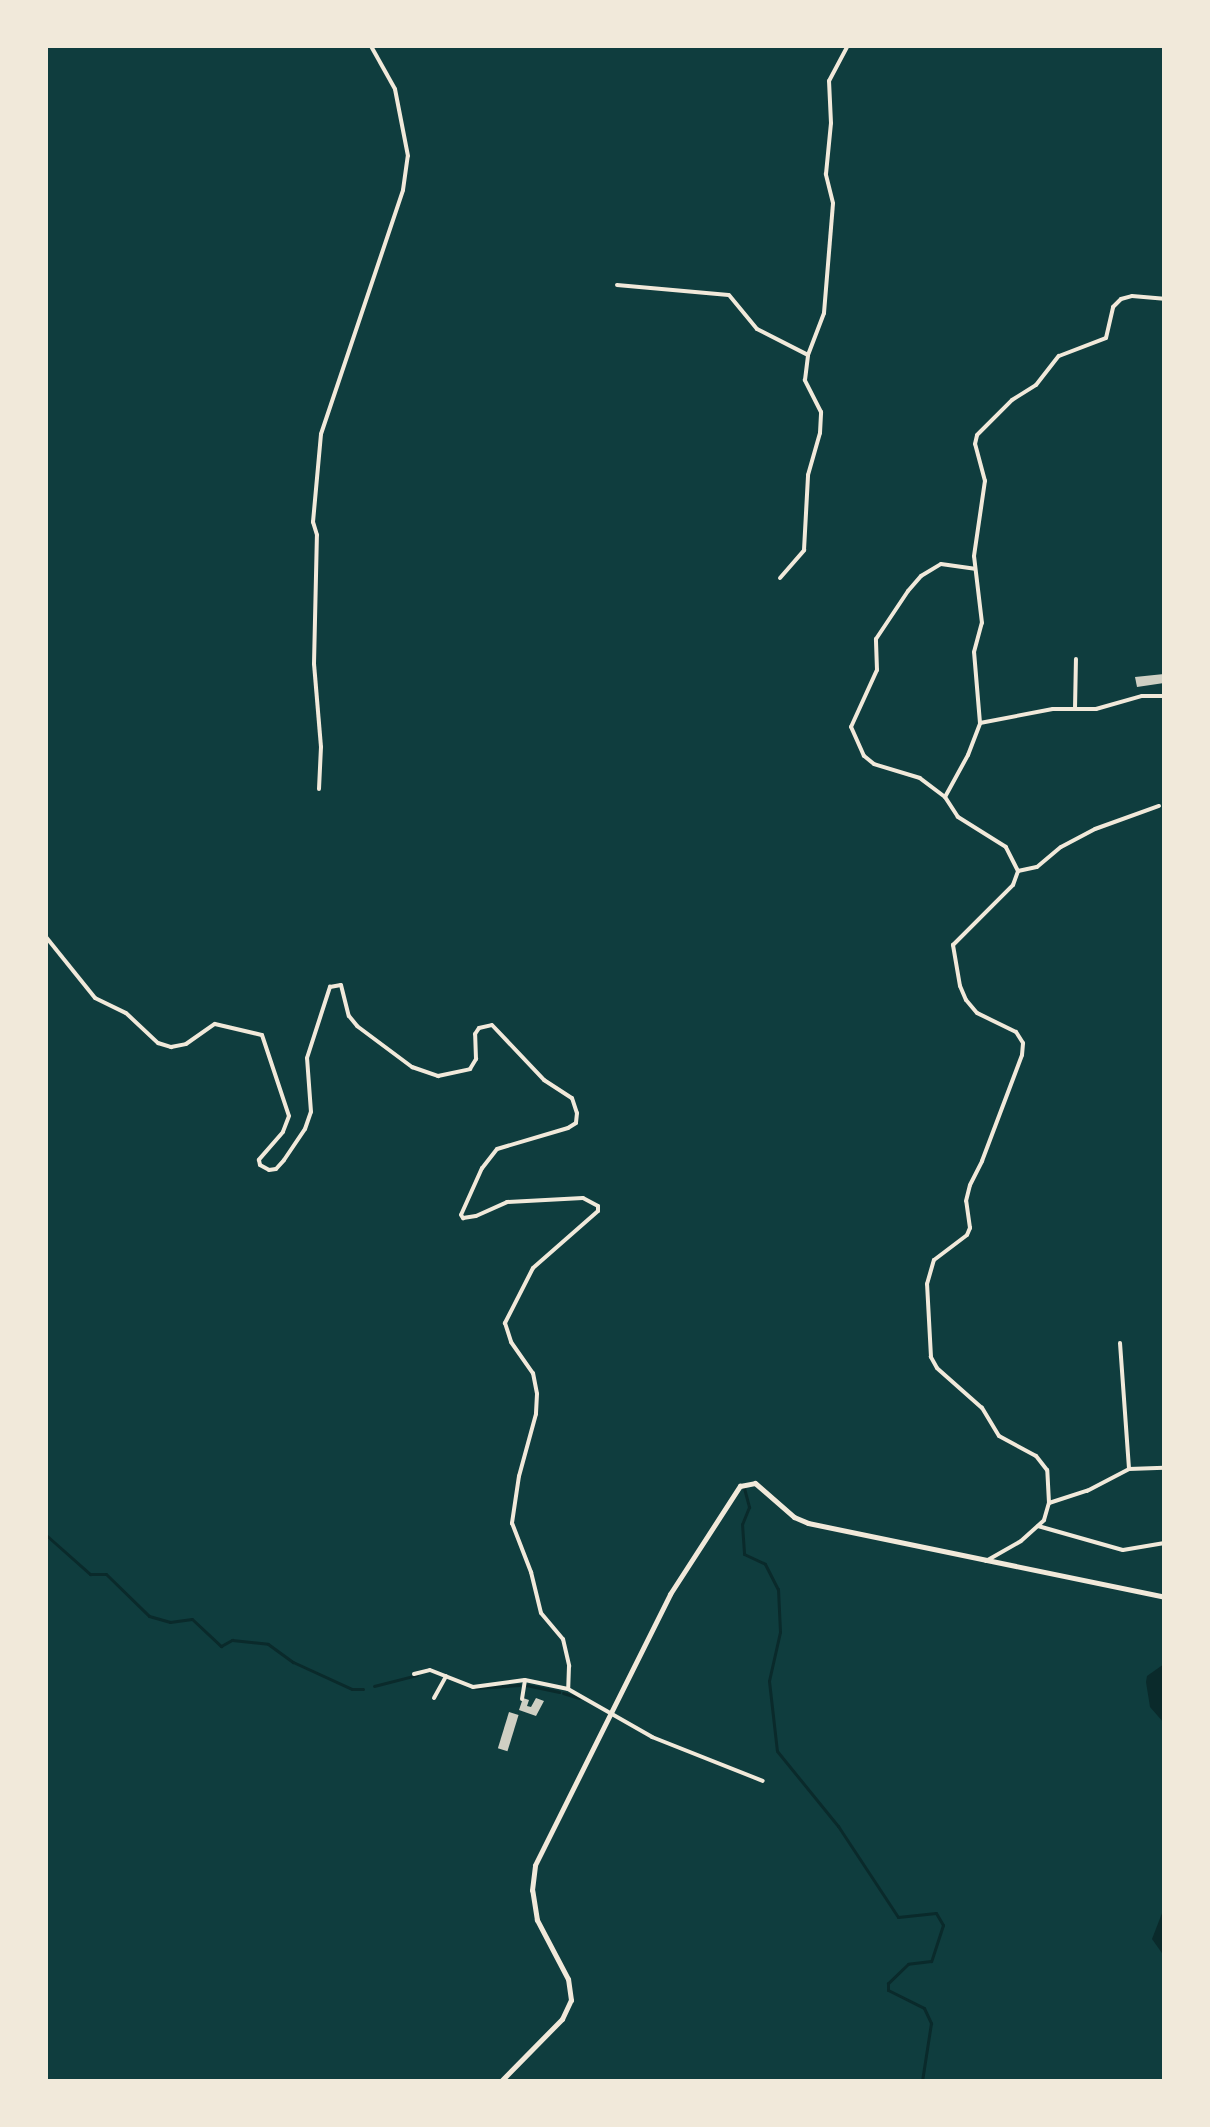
<!DOCTYPE html>
<html>
<head>
<meta charset="utf-8">
<style>
	body { margin:0 }
	#map { position:relative; width:1210px; height:2127px; overflow:hidden; background:#0f3d3e; font-family:"Archivo Narrow",sans-serif }
	div>[style] { position:absolute }
	[style*='--x'] { left:calc(var(--x)*1px); top:calc(var(--y)*1px); width:calc(var(--w)*1px); rotate:calc(var(--a)*1deg) }
	.water>* { inset:0; background:#0a2a2b }
	.stream>* { height:3px; margin:-1.5px; padding:0 1.5px; transform-origin:1.5px; border-radius:1.5px; background:#0a2a2b }
	.building>* { inset:0; background:#cfcfc3; transform-origin:0 0 }
	.minor>* { height:4px; margin:-2px; padding:0 2px; transform-origin:2px; border-radius:2px; background:#f1e9da }
	.secondary>* { height:5px; margin:-2.5px; padding:0 2.5px; transform-origin:2.5px; border-radius:2.5px; background:#f1e9da }
	span { translate:-50% -50%; white-space:nowrap; text-align:center; line-height:1.15; -webkit-text-stroke:7px #f1e9da; paint-order:stroke }
	.frame { position:absolute; inset:0; border:48px solid #f1e9da; pointer-events:none }
</style>
</head>
<body>
<div id="map">
	<div class="water">
		<i style="clip-path:polygon(1164px 1664px,1164px 1723px,1150px 1707px,1146px 1682px,1147px 1676px)"></i>
		<i style="clip-path:polygon(1164px 1908px,1164px 1956px,1152px 1939px)"></i>
	</div>
	<div class="stream">
		<i style="--x:744;--y:1488;--w:20;--a:75"></i>
		<i style="--x:749;--y:1507;--w:18;--a:112"></i>
		<i style="--x:742;--y:1524;--w:30;--a:86"></i>
		<i style="--x:744;--y:1554;--w:23;--a:25"></i>
		<i style="--x:765;--y:1564;--w:28;--a:63"></i>
		<i style="--x:778;--y:1589;--w:43;--a:87.3"></i>
		<i style="--x:780;--y:1632;--w:50;--a:102.7"></i>
		<i style="--x:769;--y:1681;--w:70;--a:83.5"></i>
		<i style="--x:777;--y:1751;--w:97;--a:50.9"></i>
		<i style="--x:838;--y:1826;--w:109;--a:56.6"></i>
		<i style="--x:898;--y:1917;--w:38;--a:-6"></i>
		<i style="--x:936;--y:1913;--w:14;--a:60"></i>
		<i style="--x:943;--y:1925;--w:38;--a:108"></i>
		<i style="--x:931;--y:1961;--w:23;--a:173"></i>
		<i style="--x:908;--y:1964;--w:28;--a:136"></i>
		<i style="--x:888;--y:1983;--w:7;--a:90"></i>
		<i style="--x:888;--y:1990;--w:40;--a:26.6"></i>
		<i style="--x:924;--y:2008;--w:17;--a:65"></i>
		<i style="--x:931;--y:2023;--w:59;--a:98.8"></i>
		<i style="--x:46;--y:1535;--w:59;--a:41.6"></i>
		<i style="--x:90;--y:1574;--w:16;--a:0"></i>
		<i style="--x:106;--y:1574;--w:60;--a:44.3"></i>
		<i style="--x:149;--y:1616;--w:22;--a:16"></i>
		<i style="--x:170;--y:1622;--w:22;--a:-8"></i>
		<i style="--x:192;--y:1619;--w:40;--a:43"></i>
		<i style="--x:221;--y:1646;--w:13;--a:-29"></i>
		<i style="--x:232;--y:1640;--w:36;--a:6"></i>
		<i style="--x:268;--y:1644;--w:31;--a:36"></i>
		<i style="--x:293;--y:1662;--w:65;--a:24.6"></i>
		<i style="--x:352;--y:1689;--w:11;--a:0"></i>
		<i style="--x:526;--y:1685;--w:34;--a:12"></i>
		<i style="--x:374;--y:1686;--w:44;--a:-14.3"></i>
		<i style="--x:476;--y:1688;--w:43;--a:-4"></i>
		<i style="--x:563;--y:1693;--w:17;--a:17"></i>
	</div>
	<div class="building">
		<i style="clip-path:polygon(1164px 674px,1164px 683px,1137px 687px,1135px 677px)"></i>
		<i style="clip-path:polygon(523px 1698px,529px 1700px,527px 1706px,531px 1707px,536px 1698px,544px 1701px,536px 1716px,519px 1710px)"></i>
		<i style="left:509px;top:1712px;width:10px;height:38px;rotate:17deg"></i>
	</div>
	<div class="minor">
		<i style="--x:617;--y:285;--w:112;--a:5.1"></i>
		<i style="--x:729;--y:295;--w:44;--a:50.5"></i>
		<i style="--x:757;--y:329;--w:57;--a:27"></i>
		<i style="--x:780;--y:578;--w:37;--a:-49"></i>
		<i style="--x:804;--y:550;--w:75;--a:-86.9"></i>
		<i style="--x:808;--y:475;--w:44;--a:-74.1"></i>
		<i style="--x:820;--y:433;--w:21;--a:-87"></i>
		<i style="--x:821;--y:412;--w:36;--a:-117"></i>
		<i style="--x:805;--y:380;--w:25;--a:-83"></i>
		<i style="--x:808;--y:355;--w:45;--a:-69.1"></i>
		<i style="--x:824;--y:313;--w:110;--a:-85.3"></i>
		<i style="--x:833;--y:203;--w:30;--a:-104"></i>
		<i style="--x:826;--y:174;--w:51;--a:-84.4"></i>
		<i style="--x:831;--y:123;--w:42;--a:-92.7"></i>
		<i style="--x:829;--y:81;--w:40;--a:-62"></i>
		<i style="--x:1075;--y:709;--w:50;--a:-88.9"></i>
		<i style="--x:980;--y:723;--w:71;--a:-94.8"></i>
		<i style="--x:974;--y:652;--w:30;--a:-75"></i>
		<i style="--x:982;--y:623;--w:67;--a:-96.8"></i>
		<i style="--x:974;--y:556;--w:76;--a:-81.7"></i>
		<i style="--x:985;--y:481;--w:38;--a:-105"></i>
		<i style="--x:975;--y:444;--w:9;--a:-77"></i>
		<i style="--x:977;--y:435;--w:49;--a:-45"></i>
		<i style="--x:1012;--y:400;--w:28;--a:-32"></i>
		<i style="--x:1036;--y:385;--w:37;--a:-52"></i>
		<i style="--x:1059;--y:356;--w:50;--a:-21"></i>
		<i style="--x:1106;--y:338;--w:32;--a:-77"></i>
		<i style="--x:1113;--y:307;--w:11;--a:-45"></i>
		<i style="--x:1121;--y:299;--w:11;--a:-15"></i>
		<i style="--x:1132;--y:296;--w:32;--a:5"></i>
		<i style="--x:319;--y:789;--w:42;--a:-87.3"></i>
		<i style="--x:321;--y:747;--w:83;--a:-94.8"></i>
		<i style="--x:314;--y:664;--w:129;--a:-88.7"></i>
		<i style="--x:317;--y:535;--w:14;--a:-107"></i>
		<i style="--x:313;--y:522;--w:88;--a:-84.8"></i>
		<i style="--x:321;--y:434;--w:257;--a:-71.4"></i>
		<i style="--x:403;--y:190;--w:34;--a:-82"></i>
		<i style="--x:408;--y:156;--w:68;--a:-101"></i>
		<i style="--x:395;--y:89;--w:49;--a:-119.2"></i>
		<i style="--x:945;--y:797;--w:31;--a:-143"></i>
		<i style="--x:920;--y:778;--w:48;--a:-163.1"></i>
		<i style="--x:874;--y:764;--w:13;--a:-141"></i>
		<i style="--x:864;--y:756;--w:32;--a:-114"></i>
		<i style="--x:851;--y:727;--w:63;--a:-65.5"></i>
		<i style="--x:877;--y:670;--w:31;--a:-92"></i>
		<i style="--x:876;--y:639;--w:58;--a:-56.3"></i>
		<i style="--x:908;--y:591;--w:20;--a:-49"></i>
		<i style="--x:921;--y:576;--w:23;--a:-31"></i>
		<i style="--x:941;--y:564;--w:34;--a:8"></i>
		<i style="--x:1018;--y:871;--w:19;--a:-12"></i>
		<i style="--x:1037;--y:867;--w:31;--a:-40"></i>
		<i style="--x:1061;--y:847;--w:38;--a:-28"></i>
		<i style="--x:1095;--y:829;--w:68;--a:-19.8"></i>
		<i style="--x:46;--y:937;--w:78;--a:51.2"></i>
		<i style="--x:95;--y:998;--w:34;--a:26"></i>
		<i style="--x:126;--y:1013;--w:44;--a:43.2"></i>
		<i style="--x:158;--y:1043;--w:14;--a:17"></i>
		<i style="--x:171;--y:1047;--w:15;--a:-11"></i>
		<i style="--x:186;--y:1044;--w:35;--a:-35"></i>
		<i style="--x:215;--y:1024;--w:48;--a:13.2"></i>
		<i style="--x:262;--y:1035;--w:85;--a:71.6"></i>
		<i style="--x:289;--y:1116;--w:17;--a:111"></i>
		<i style="--x:283;--y:1132;--w:37;--a:131"></i>
		<i style="--x:259;--y:1160;--w:5;--a:79"></i>
		<i style="--x:260;--y:1165;--w:10;--a:29"></i>
		<i style="--x:269;--y:1170;--w:7;--a:-8"></i>
		<i style="--x:276;--y:1169;--w:12;--a:-48"></i>
		<i style="--x:284;--y:1160;--w:37;--a:-56"></i>
		<i style="--x:305;--y:1129;--w:18;--a:-71"></i>
		<i style="--x:311;--y:1112;--w:54;--a:-94.2"></i>
		<i style="--x:307;--y:1058;--w:75;--a:-72.1"></i>
		<i style="--x:330;--y:987;--w:11;--a:-10"></i>
		<i style="--x:341;--y:985;--w:32;--a:76"></i>
		<i style="--x:349;--y:1016;--w:13;--a:51"></i>
		<i style="--x:357;--y:1026;--w:69;--a:36.7"></i>
		<i style="--x:412;--y:1067;--w:28;--a:19"></i>
		<i style="--x:438;--y:1076;--w:33;--a:-12"></i>
		<i style="--x:470;--y:1069;--w:12;--a:-59"></i>
		<i style="--x:476;--y:1059;--w:25;--a:-92"></i>
		<i style="--x:475;--y:1034;--w:7;--a:-56"></i>
		<i style="--x:479;--y:1028;--w:13;--a:-13"></i>
		<i style="--x:492;--y:1025;--w:76;--a:46.6"></i>
		<i style="--x:544;--y:1080;--w:33;--a:33"></i>
		<i style="--x:572;--y:1098;--w:16;--a:72"></i>
		<i style="--x:577;--y:1113;--w:10;--a:96"></i>
		<i style="--x:576;--y:1123;--w:9;--a:148"></i>
		<i style="--x:568;--y:1128;--w:74;--a:163.5"></i>
		<i style="--x:497;--y:1149;--w:24;--a:128"></i>
		<i style="--x:482;--y:1168;--w:51;--a:114.1"></i>
		<i style="--x:461;--y:1215;--w:4;--a:56"></i>
		<i style="--x:463;--y:1218;--w:13;--a:-9"></i>
		<i style="--x:476;--y:1216;--w:34;--a:-24"></i>
		<i style="--x:507;--y:1202;--w:76;--a:-3"></i>
		<i style="--x:583;--y:1198;--w:17;--a:28"></i>
		<i style="--x:598;--y:1206;--w:5;--a:90"></i>
		<i style="--x:598;--y:1211;--w:86;--a:138.8"></i>
		<i style="--x:533;--y:1268;--w:62;--a:117"></i>
		<i style="--x:505;--y:1323;--w:20;--a:72"></i>
		<i style="--x:511;--y:1342;--w:38;--a:55"></i>
		<i style="--x:533;--y:1373;--w:21;--a:79"></i>
		<i style="--x:537;--y:1394;--w:20;--a:93"></i>
		<i style="--x:536;--y:1414;--w:64;--a:105.3"></i>
		<i style="--x:519;--y:1476;--w:48;--a:98.5"></i>
		<i style="--x:512;--y:1523;--w:53;--a:68.8"></i>
		<i style="--x:531;--y:1572;--w:42;--a:76.3"></i>
		<i style="--x:541;--y:1613;--w:34;--a:50"></i>
		<i style="--x:563;--y:1639;--w:28;--a:77"></i>
		<i style="--x:569;--y:1666;--w:23;--a:92"></i>
		<i style="--x:568;--y:1689;--w:97;--a:29.7"></i>
		<i style="--x:652;--y:1737;--w:119;--a:21.6"></i>
		<i style="--x:1120;--y:1343;--w:126;--a:85.9"></i>
		<i style="--x:1049;--y:1503;--w:40;--a:-18"></i>
		<i style="--x:1087;--y:1491;--w:47;--a:-27.6"></i>
		<i style="--x:1129;--y:1469;--w:35;--a:-2"></i>
		<i style="--x:1038;--y:1526;--w:88;--a:15.8"></i>
		<i style="--x:1123;--y:1550;--w:42;--a:-9.7"></i>
		<i style="--x:986;--y:1561;--w:40;--a:-29.7"></i>
		<i style="--x:1021;--y:1541;--w:31;--a:-42"></i>
		<i style="--x:1044;--y:1520;--w:18;--a:-74"></i>
		<i style="--x:1049;--y:1503;--w:33;--a:-93"></i>
		<i style="--x:1047;--y:1470;--w:18;--a:-128"></i>
		<i style="--x:1036;--y:1456;--w:42;--a:-151.6"></i>
		<i style="--x:999;--y:1436;--w:33;--a:-121"></i>
		<i style="--x:982;--y:1408;--w:60;--a:-138.4"></i>
		<i style="--x:937;--y:1368;--w:13;--a:-119"></i>
		<i style="--x:931;--y:1357;--w:73;--a:-93.1"></i>
		<i style="--x:927;--y:1284;--w:25;--a:-74"></i>
		<i style="--x:934;--y:1260;--w:41;--a:-37.1"></i>
		<i style="--x:967;--y:1235;--w:8;--a:-67"></i>
		<i style="--x:970;--y:1228;--w:27;--a:-98"></i>
		<i style="--x:966;--y:1201;--w:16;--a:-76"></i>
		<i style="--x:970;--y:1185;--w:27;--a:-63"></i>
		<i style="--x:982;--y:1161;--w:113;--a:-69.3"></i>
		<i style="--x:1022;--y:1055;--w:12;--a:-85"></i>
		<i style="--x:1023;--y:1043;--w:13;--a:-122"></i>
		<i style="--x:1016;--y:1032;--w:43;--a:-154"></i>
		<i style="--x:977;--y:1013;--w:17;--a:-130"></i>
		<i style="--x:966;--y:1000;--w:15;--a:-113"></i>
		<i style="--x:960;--y:986;--w:42;--a:-99.7"></i>
		<i style="--x:953;--y:945;--w:85;--a:-45"></i>
		<i style="--x:1013;--y:885;--w:15;--a:-70"></i>
		<i style="--x:1018;--y:871;--w:27;--a:-117"></i>
		<i style="--x:1006;--y:847;--w:57;--a:-148"></i>
		<i style="--x:958;--y:817;--w:24;--a:-123"></i>
		<i style="--x:945;--y:797;--w:48;--a:-61.3"></i>
		<i style="--x:968;--y:755;--w:34;--a:-69"></i>
		<i style="--x:980;--y:723;--w:74;--a:-10.9"></i>
		<i style="--x:1053;--y:709;--w:43;--a:0"></i>
		<i style="--x:1096;--y:709;--w:48;--a:-15.8"></i>
		<i style="--x:1142;--y:696;--w:22;--a:0"></i>
		<i style="--x:414;--y:1674;--w:16;--a:-14"></i>
		<i style="--x:430;--y:1670;--w:46;--a:21.6"></i>
		<i style="--x:473;--y:1687;--w:52;--a:-7.7"></i>
		<i style="--x:525;--y:1680;--w:44;--a:11.8"></i>
		<i style="--x:434;--y:1698;--w:25;--a:-61"></i>
		<i style="--x:522;--y:1699;--w:19;--a:-81"></i>
	</div>
	<div class="secondary">
		<i style="--x:501;--y:2081;--w:87;--a:-45.5"></i>
		<i style="--x:562;--y:2019;--w:21;--a:-65"></i>
		<i style="--x:571;--y:2000;--w:21;--a:-98"></i>
		<i style="--x:568;--y:1979;--w:67;--a:-117.7"></i>
		<i style="--x:537;--y:1920;--w:30;--a:-99"></i>
		<i style="--x:532;--y:1890;--w:25;--a:-83"></i>
		<i style="--x:535;--y:1865;--w:303;--a:-63.5"></i>
		<i style="--x:670;--y:1594;--w:129;--a:-57.1"></i>
		<i style="--x:740;--y:1486;--w:15;--a:-11"></i>
		<i style="--x:755;--y:1483;--w:52;--a:41.1"></i>
		<i style="--x:794;--y:1517;--w:15;--a:23"></i>
		<i style="--x:808;--y:1523;--w:364;--a:11.7"></i>
	</div>
	<div class="frame"></div>
</div>
</body>
</html>
